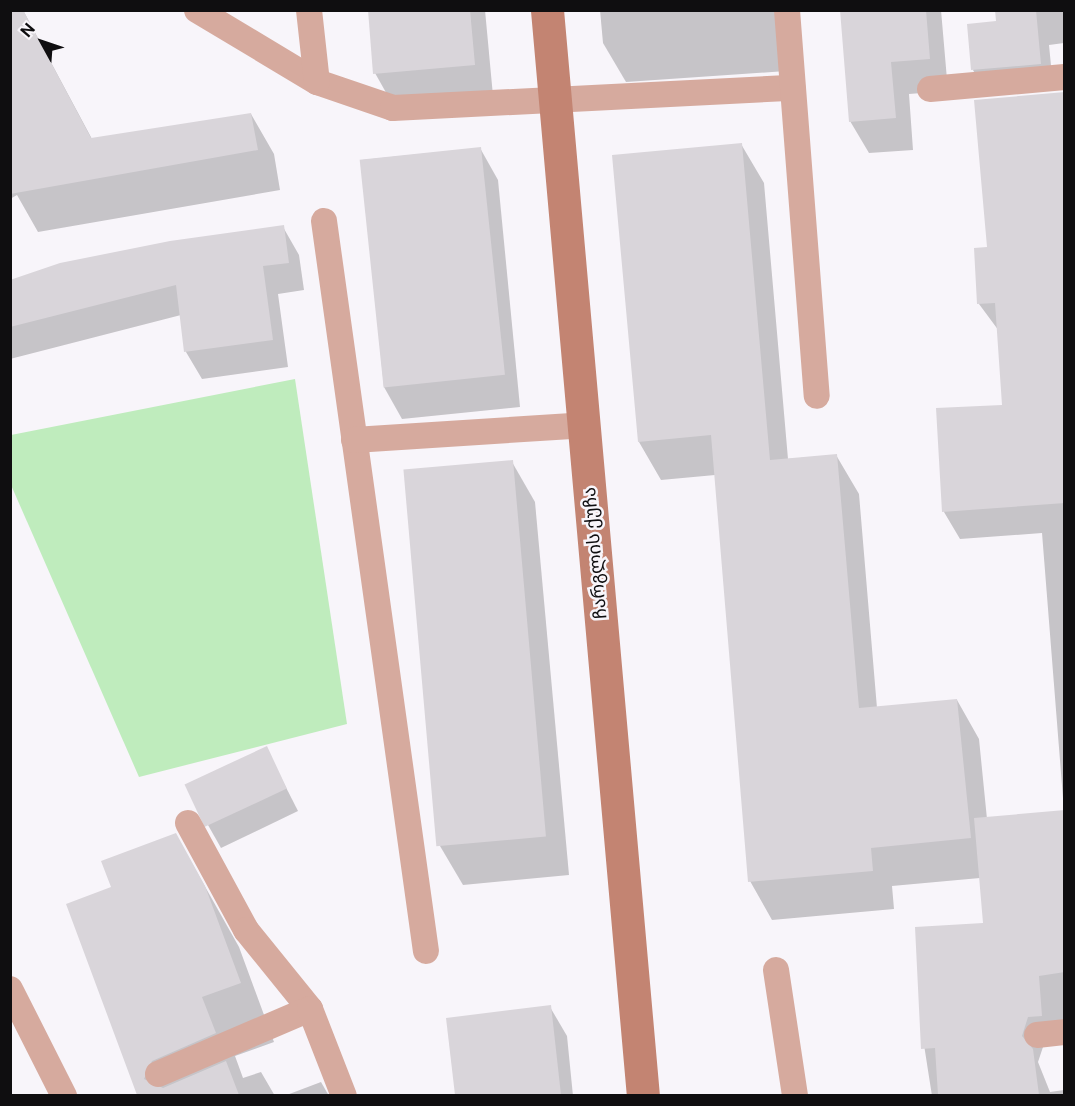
<!DOCTYPE html>
<html>
<head>
<meta charset="utf-8">
<style>
	body { margin:0 }
	#map { position:relative; width:1075px; height:1106px; overflow:hidden; background:#f8f5fa; font-family:"Public Sans","Noto Sans Georgian",sans-serif }
	div>[style] { position:absolute }
	[style*='--x'] { left:calc(var(--x)*1px); top:calc(var(--y)*1px); width:calc(var(--w)*1px); rotate:calc(var(--a)*1deg) }
	.green>* { inset:0; background:#bfecbd }
	.shadow>* { inset:0; background:#0003 }
	.building>* { inset:0; background:#d9d5da; transform-origin:0 0 }
	.lane>* { height:26px; margin:-13px; padding:0 13px; transform-origin:13px; border-radius:13px; background:#d6aa9e }
	.secondary>* { height:33px; margin:-16.5px; padding:0 16.5px; transform-origin:16.5px; border-radius:16.5px; background:#c38472 }
	span { translate:-50% -50%; white-space:nowrap; text-align:center; line-height:1.15; -webkit-text-stroke:5px #f8f5fa; paint-order:stroke }
	.street-label { font-size:18px; color:#0f0e10 }
	.frame { position:absolute; inset:0; border:12px solid #0f0e10; pointer-events:none }
	.north { position:absolute; left:12px; top:12px; width:60px; height:60px; -webkit-text-stroke:4px #f8f5fa; paint-order:stroke; rotate:310deg; font-size:16px; font-weight:700; line-height:24px; text-align:center; color:#0f0e10 }
	.north::after { content:''; display:block; margin:auto; width:21px; height:27px; background:#0f0e10; clip-path:polygon(50% 0,100% 100%,50% 72%,0 100%) }
</style>
</head>
<body>
<div id="map">
	<div class="green">
		<i style="clip-path:polygon(295px 379px,347px 724px,139px 777px,11px 485px,11px 435px)"></i>
	</div>
	<div class="shadow">
		<i style="clip-path:polygon(10px 10px,23px 10px,92px 139px,251px 114px,274px 154px,280px 190px,38px 232px,17px 195px,10px 199px)"></i>
		<i style="clip-path:polygon(370px 10px,485px 10px,493px 96px,393px 105px,375px 73px)"></i>
		<i style="clip-path:polygon(600px 10px,782px 10px,786px 71px,626px 82px,603px 43px)"></i>
		<i style="clip-path:polygon(842px 10px,941px 10px,948px 91px,909px 94px,913px 150px,869px 153px,850px 121px)"></i>
		<i style="clip-path:polygon(997px 10px,1064px 10px,1064px 43px,1049px 45px,1053px 86px,985px 92px,973px 70px,998px 23px)"></i>
		<i style="clip-path:polygon(1064px 93px,1064px 811px,1042px 533px,960px 539px,944px 512px,938px 410px,1004px 406px,999px 331px,979px 304px,988px 249px)"></i>
		<i style="clip-path:polygon(741px 144px,764px 183px,788px 459px,836px 455px,859px 494px,877px 708px,957px 700px,979px 739px,987px 819px,1064px 811px,1064px 1034px,1044px 1044px,1038px 1062px,1050px 1092px,1064px 1090px,1064px 1096px,932px 1096px,922px 1032px,984px 925px,980px 878px,892px 886px,894px 909px,772px 920px,750px 881px,715px 475px,661px 480px,639px 442px)"></i>
		<i style="clip-path:polygon(480px 148px,498px 180px,520px 407px,402px 419px,384px 387px,362px 160px)"></i>
		<i style="clip-path:polygon(283px 227px,299px 255px,304px 290px,278px 294px,288px 367px,202px 379px,186px 352px,181px 315px,10px 359px,10px 282px)"></i>
		<i style="clip-path:polygon(512px 462px,535px 502px,569px 875px,463px 885px,440px 846px)"></i>
		<i style="clip-path:polygon(266px 748px,298px 811px,221px 848px,208px 825px)"></i>
		<i style="clip-path:polygon(176px 835px,239px 947px,274px 1042px,235px 1056px,243px 1078px,261px 1072px,275px 1096px,145px 1096px,127px 1063px,113px 888px)"></i>
		<i style="clip-path:polygon(550px 1007px,567px 1036px,573px 1096px,457px 1096px,447px 1019px)"></i>
		<i style="clip-path:polygon(321px 1082px,329px 1096px,284px 1096px)"></i>
	</div>
	<div class="building">
		<i style="clip-path:polygon(10px 10px,23px 10px,91px 138px,251px 113px,258px 150px,10px 194px)"></i>
		<i style="clip-path:polygon(368px 10px,470px 10px,475px 65px,373px 74px)"></i>
		<i style="clip-path:polygon(840px 10px,926px 10px,930px 59px,891px 62px,896px 118px,849px 122px)"></i>
		<i style="clip-path:polygon(995px 10px,1036px 10px,1041px 64px,971px 70px,967px 24px,996px 21px)"></i>
		<i style="clip-path:polygon(1065px 92px,1065px 503px,942px 512px,936px 408px,1002px 405px,995px 303px,977px 304px,974px 248px,987px 247px,974px 100px)"></i>
		<i style="clip-path:polygon(742px 143px,770px 460px,837px 454px,859px 708px,957px 699px,971px 838px,871px 848px,873px 871px,748px 882px,711px 435px,638px 442px,612px 155px)"></i>
		<i style="left:481px;top:147px;width:229px;height:122px;rotate:84deg"></i>
		<i style="clip-path:polygon(284px 225px,289px 263px,263px 266px,273px 340px,184px 352px,176px 285px,10px 327px,10px 280px,60px 263px,170px 241px)"></i>
		<i style="left:513px;top:460px;width:378px;height:110px;rotate:85deg"></i>
		<i style="left:267px;top:746px;width:47px;height:91px;rotate:65deg"></i>
		<i style="clip-path:polygon(1065px 810px,1065px 972px,1039px 976px,1042px 1016px,1028px 1017px,1022px 1036px,1033px 1049px,1039px 1095px,938px 1095px,935px 1048px,921px 1049px,915px 927px,983px 923px,974px 818px)"></i>
		<i style="clip-path:polygon(176px 833px,205px 886px,241px 983px,202px 997px,216px 1033px,152px 1061px,144px 1079px,163px 1088px,226px 1061px,239px 1095px,137px 1095px,66px 904px,111px 887px,101px 861px)"></i>
		<i style="clip-path:polygon(551px 1005px,561px 1095px,455px 1095px,446px 1018px)"></i>
	</div>
	<div class="lane">
		<i style="--x:197;--y:10;--w:140;--a:31"></i>
		<i style="--x:317;--y:82;--w:80;--a:18.9"></i>
		<i style="--x:393;--y:108;--w:400;--a:-2.9"></i>
		<i style="--x:309;--y:10;--w:72;--a:83.7"></i>
		<i style="--x:787;--y:10;--w:387;--a:85.6"></i>
		<i style="--x:930;--y:89;--w:135;--a:-5.1"></i>
		<i style="--x:324;--y:221;--w:737;--a:82.05"></i>
		<i style="--x:354;--y:440;--w:230;--a:-3.7"></i>
		<i style="--x:188;--y:823;--w:122;--a:61.5"></i>
		<i style="--x:246;--y:930;--w:102;--a:51"></i>
		<i style="--x:776;--y:970;--w:127;--a:81.4"></i>
		<i style="--x:10;--y:989;--w:120;--a:63.2"></i>
		<i style="--x:1037;--y:1035;--w:27;--a:-6"></i>
		<i style="--x:158;--y:1074;--w:165;--a:-23.2"></i>
		<i style="--x:310;--y:1009;--w:93;--a:68.7"></i>
	</div>
	<div class="secondary">
		<i style="--x:547;--y:10;--w:1090;--a:84.95"></i>
	</div>
	<div class="street-label">
		<span style="left:595px;top:553px;rotate:-95deg">ჩარგლის ქუჩა</span>
	</div>
	<div class="frame"></div>
	<div class="north">N</div>
</div>
</body>
</html>
